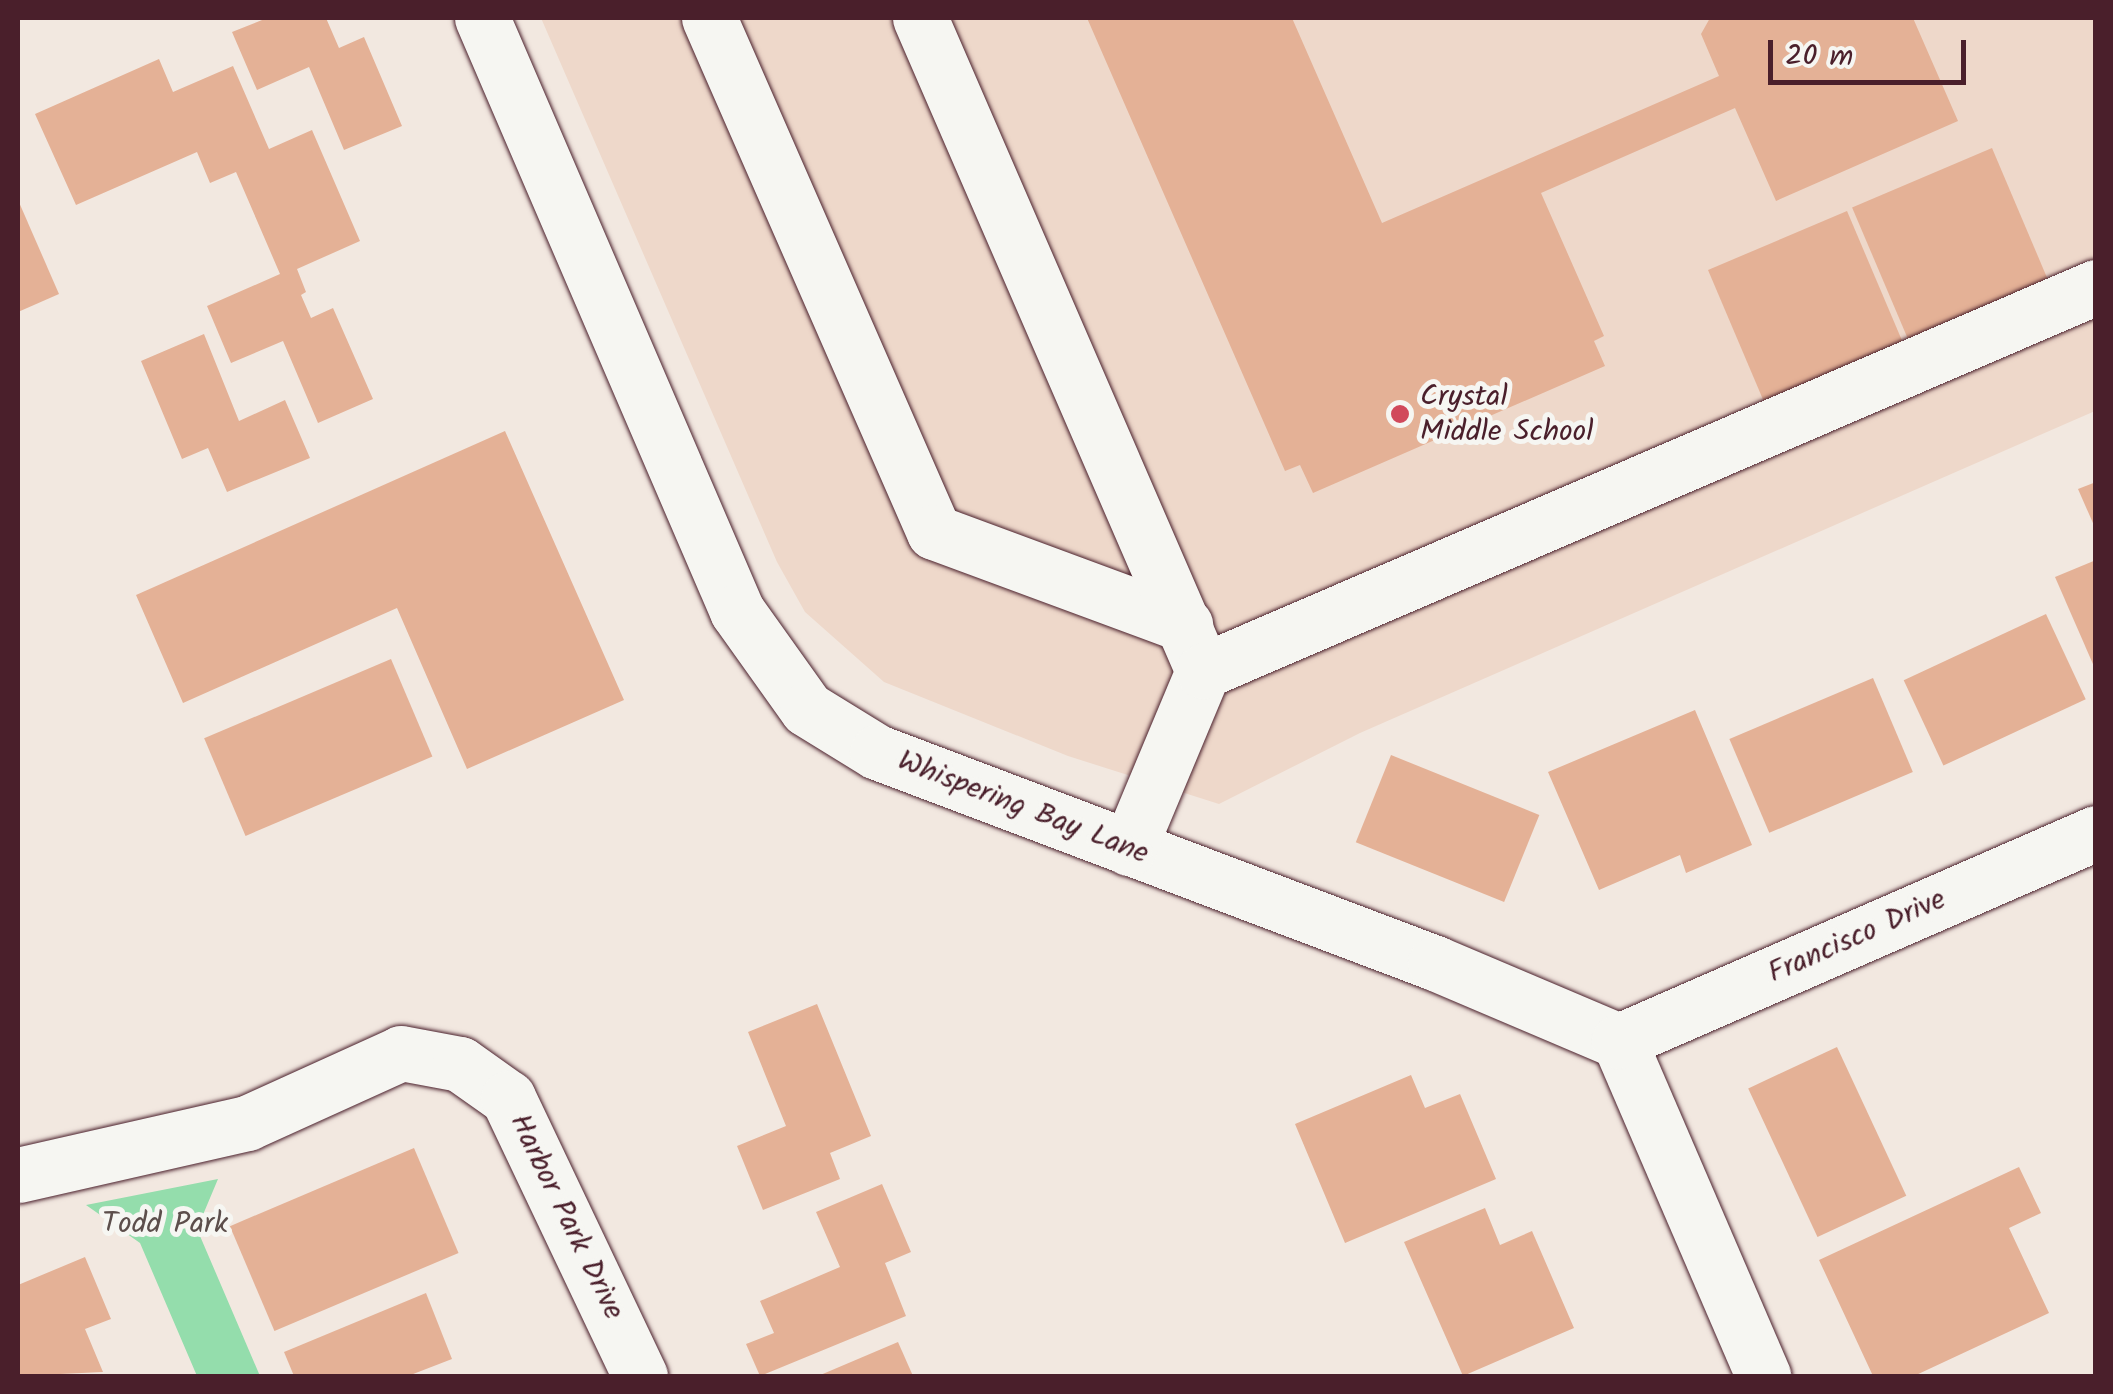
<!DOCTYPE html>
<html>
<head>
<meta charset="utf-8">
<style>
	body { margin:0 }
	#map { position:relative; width:2113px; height:1394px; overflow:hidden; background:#f2e8e0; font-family:Kalam,sans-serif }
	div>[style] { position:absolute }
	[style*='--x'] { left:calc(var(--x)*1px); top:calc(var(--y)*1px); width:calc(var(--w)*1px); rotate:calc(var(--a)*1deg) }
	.built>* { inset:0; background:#eed8ca }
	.green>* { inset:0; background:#94ddac }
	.building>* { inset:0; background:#e4b196; transform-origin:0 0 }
	.roads { filter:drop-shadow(0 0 2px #4a1f2b) drop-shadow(0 0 2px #4a1f2b) }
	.minor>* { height:55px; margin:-27.5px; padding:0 27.5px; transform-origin:27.5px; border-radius:27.5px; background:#f6f6f2 }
	.dots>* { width:28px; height:28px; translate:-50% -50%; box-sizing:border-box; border:5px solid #f6f6f2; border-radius:50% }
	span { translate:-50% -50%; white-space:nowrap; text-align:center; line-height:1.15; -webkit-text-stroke:10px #f6f6f2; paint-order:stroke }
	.poi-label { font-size:30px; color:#4a1f2b }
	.left { translate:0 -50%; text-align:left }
	.street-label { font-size:30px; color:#4a1f2b }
	.park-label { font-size:30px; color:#5c4e4b }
	.frame { position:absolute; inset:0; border:20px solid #4a1f2b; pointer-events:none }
	.scale { position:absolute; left:1768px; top:40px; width:198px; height:45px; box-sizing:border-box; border:5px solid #4a1f2b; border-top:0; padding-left:12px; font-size:30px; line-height:35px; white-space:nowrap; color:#4a1f2b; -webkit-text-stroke:8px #f6f6f2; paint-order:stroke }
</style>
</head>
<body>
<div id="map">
	<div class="built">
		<i style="clip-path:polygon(541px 18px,2095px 18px,2095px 411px,1360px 733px,1219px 804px,1068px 756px,884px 682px,805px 612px,777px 562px)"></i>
	</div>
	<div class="green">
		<i style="clip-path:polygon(218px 1179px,197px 1229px,260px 1376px,197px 1376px,140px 1243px,86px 1205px)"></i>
	</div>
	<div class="building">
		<i style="clip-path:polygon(267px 18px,326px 18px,339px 48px,364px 37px,402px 126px,344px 150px,309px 67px,257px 90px,232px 32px)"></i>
		<i style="clip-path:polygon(1087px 18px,1292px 18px,1382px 223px,1719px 76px,1701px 34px,1710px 18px,1913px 18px,1958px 121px,1776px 201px,1735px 108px,1541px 193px,1604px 336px,1594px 341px,1605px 366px,1313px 493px,1300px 465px,1285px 471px)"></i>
		<i style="clip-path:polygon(159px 59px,173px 92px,233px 66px,269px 149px,312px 130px,360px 241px,297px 269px,306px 292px,301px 295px,311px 318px,333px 308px,373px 399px,318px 423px,283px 341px,231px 363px,207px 306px,280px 274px,236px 172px,210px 183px,197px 152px,76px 205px,35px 114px)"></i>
		<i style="left:1992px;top:148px;width:143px;height:152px;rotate:67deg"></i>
		<i style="clip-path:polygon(18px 200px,59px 294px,18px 312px)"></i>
		<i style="left:1847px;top:211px;width:144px;height:151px;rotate:67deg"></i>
		<i style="clip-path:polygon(204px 334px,239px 421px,285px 400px,310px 458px,227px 492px,208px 448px,182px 459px,141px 361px)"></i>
		<i style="clip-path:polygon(505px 431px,624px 700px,467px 769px,397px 608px,183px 703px,136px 595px)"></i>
		<i style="clip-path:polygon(2096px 482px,2096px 530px,2078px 489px)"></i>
		<i style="clip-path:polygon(2096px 560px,2096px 671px,2055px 577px)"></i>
		<i style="left:2046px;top:614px;width:94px;height:157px;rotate:65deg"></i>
		<i style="left:391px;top:659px;width:106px;height:203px;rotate:67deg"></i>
		<i style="left:1873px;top:678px;width:102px;height:156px;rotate:67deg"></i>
		<i style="clip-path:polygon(1695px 710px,1752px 845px,1686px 873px,1680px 855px,1599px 890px,1548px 772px)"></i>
		<i style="left:1391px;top:755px;width:160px;height:94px;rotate:22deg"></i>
		<i style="clip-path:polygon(817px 1004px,871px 1136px,830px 1153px,840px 1179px,763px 1210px,737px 1146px,786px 1126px,748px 1032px)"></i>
		<i style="left:1837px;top:1047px;width:164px;height:98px;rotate:65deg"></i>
		<i style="clip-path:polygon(1411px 1075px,1425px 1108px,1460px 1094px,1496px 1179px,1345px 1243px,1295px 1124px)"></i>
		<i style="left:414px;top:1148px;width:114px;height:200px;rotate:67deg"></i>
		<i style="clip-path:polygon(2019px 1167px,2041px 1213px,2009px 1228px,2049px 1313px,1914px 1376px,1873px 1376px,1819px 1260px)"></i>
		<i style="clip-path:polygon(882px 1184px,911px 1252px,885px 1263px,906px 1316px,760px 1376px,746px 1344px,774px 1333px,760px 1301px,840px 1267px,816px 1212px)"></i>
		<i style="clip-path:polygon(1485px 1208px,1500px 1245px,1532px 1231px,1574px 1328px,1463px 1376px,1404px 1242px)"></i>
		<i style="clip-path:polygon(85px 1257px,111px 1319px,85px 1329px,103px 1372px,18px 1376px,18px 1285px)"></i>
		<i style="clip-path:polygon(426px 1293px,452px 1359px,408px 1376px,294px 1376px,284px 1352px)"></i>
		<i style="clip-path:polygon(898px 1342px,913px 1376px,818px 1376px)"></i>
	</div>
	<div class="roads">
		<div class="minor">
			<i style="--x:482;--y:18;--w:646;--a:66.73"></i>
			<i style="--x:737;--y:611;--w:120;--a:54.5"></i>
			<i style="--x:807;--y:709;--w:82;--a:31.6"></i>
			<i style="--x:877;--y:752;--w:597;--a:20.71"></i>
			<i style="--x:1435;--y:963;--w:200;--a:23"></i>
			<i style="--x:1619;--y:1041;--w:365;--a:66.7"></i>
			<i style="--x:709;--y:18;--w:561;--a:66.36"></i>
			<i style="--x:934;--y:532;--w:268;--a:20.3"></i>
			<i style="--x:920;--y:18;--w:712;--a:66.57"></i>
			<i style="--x:1203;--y:671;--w:192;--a:112.7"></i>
			<i style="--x:1203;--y:671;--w:972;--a:-23.27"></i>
			<i style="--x:1619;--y:1041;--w:520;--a:-23.56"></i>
			<i style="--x:18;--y:1175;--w:235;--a:-12.8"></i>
			<i style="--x:247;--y:1123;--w:169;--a:-24.4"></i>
			<i style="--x:401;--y:1053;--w:60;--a:10.6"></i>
			<i style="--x:460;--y:1064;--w:59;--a:35.3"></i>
			<i style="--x:508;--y:1098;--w:308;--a:64.6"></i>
		</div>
	</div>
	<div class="dots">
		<i style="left:1400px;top:414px;background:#d1495b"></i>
	</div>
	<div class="poi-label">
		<span class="left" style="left:1420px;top:414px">Crystal<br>Middle School</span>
	</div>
	<div class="street-label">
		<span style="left:1023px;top:808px;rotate:21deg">Whispering Bay Lane</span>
		<span style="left:1857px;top:937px;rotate:-24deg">Francisco Drive</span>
		<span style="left:566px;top:1217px;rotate:64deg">Harbor Park Drive</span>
	</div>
	<div class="park-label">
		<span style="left:165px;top:1224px">Todd Park</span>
	</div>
	<div class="frame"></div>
	<div class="scale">20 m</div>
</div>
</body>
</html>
